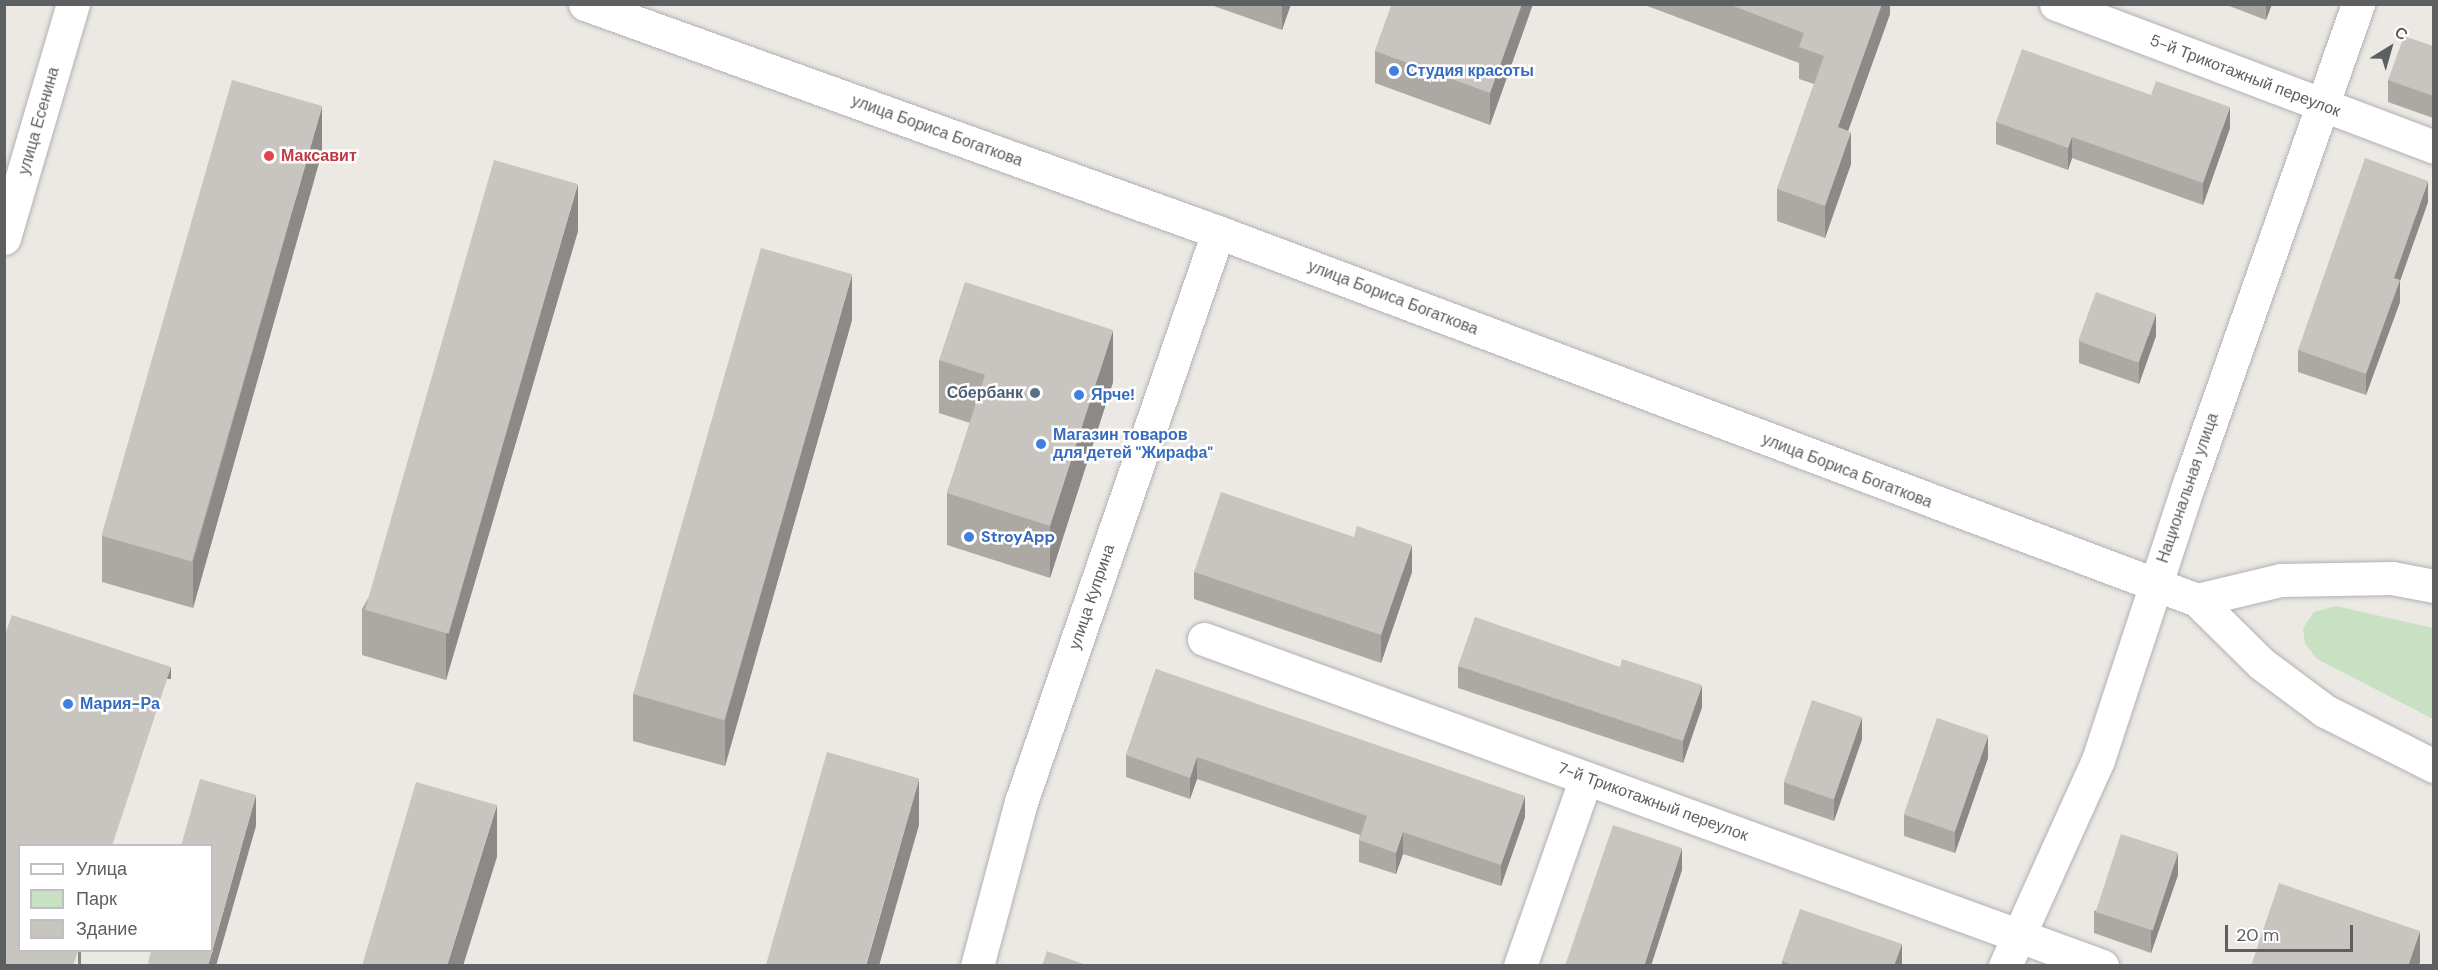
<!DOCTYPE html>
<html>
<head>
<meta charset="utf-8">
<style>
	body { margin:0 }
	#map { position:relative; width:2438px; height:970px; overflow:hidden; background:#ece9e4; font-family:"DM Sans",sans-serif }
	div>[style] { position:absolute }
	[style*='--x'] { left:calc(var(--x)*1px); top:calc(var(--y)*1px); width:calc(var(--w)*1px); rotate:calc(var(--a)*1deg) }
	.green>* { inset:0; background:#c9e1c3 }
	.roads { filter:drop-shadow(0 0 2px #afb2b4) drop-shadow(0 0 2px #afb2b4) }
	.street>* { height:33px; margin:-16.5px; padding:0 16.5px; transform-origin:16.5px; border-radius:16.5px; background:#fff }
	.secondary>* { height:33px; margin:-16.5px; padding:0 16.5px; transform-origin:16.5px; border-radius:16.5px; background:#fff }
	.wall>* { inset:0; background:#aca9a5 }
	.shaded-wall>* { inset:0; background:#8c8986; transform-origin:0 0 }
	.building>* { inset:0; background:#c8c4c0; transform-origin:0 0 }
	.dots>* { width:16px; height:16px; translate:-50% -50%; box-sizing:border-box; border:3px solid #fff; border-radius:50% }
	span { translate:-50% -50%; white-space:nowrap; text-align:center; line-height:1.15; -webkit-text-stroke:5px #fff; paint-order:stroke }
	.shop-label { font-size:16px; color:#366cbe; font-weight:700 }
	.left { translate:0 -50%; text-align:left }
	.street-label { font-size:16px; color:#5c6062 }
	.health-label { font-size:16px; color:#be3a42; font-weight:700 }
	.service-label { font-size:16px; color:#4e5e75; font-weight:700 }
	.right { translate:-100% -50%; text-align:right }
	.frame { position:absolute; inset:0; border:6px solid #5c6062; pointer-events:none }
	.legend { position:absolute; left:18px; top:844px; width:195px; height:108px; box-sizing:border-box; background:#fff; border:2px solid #bebfc0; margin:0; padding:8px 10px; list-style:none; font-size:18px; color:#5c6062 }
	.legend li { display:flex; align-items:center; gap:12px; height:30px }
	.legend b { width:30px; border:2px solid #bebfc0 }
	.north { position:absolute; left:2360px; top:18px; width:60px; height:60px; -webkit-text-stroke:4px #fff; paint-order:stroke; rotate:37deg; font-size:16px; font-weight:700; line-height:24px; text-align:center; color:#5c6062 }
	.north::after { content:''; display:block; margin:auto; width:21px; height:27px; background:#5c6062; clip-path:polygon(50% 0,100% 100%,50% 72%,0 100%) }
	.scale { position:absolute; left:2225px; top:925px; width:128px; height:27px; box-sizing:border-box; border:3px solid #5c6062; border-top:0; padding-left:8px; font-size:18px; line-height:21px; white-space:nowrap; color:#5c6062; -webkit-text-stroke:4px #fff; paint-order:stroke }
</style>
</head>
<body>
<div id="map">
	<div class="green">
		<i style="clip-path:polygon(2336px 606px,2433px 628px,2433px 719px,2317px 659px,2305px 644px,2303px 628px,2314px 612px)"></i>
	</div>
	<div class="roads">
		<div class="street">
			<i style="--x:2056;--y:4;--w:404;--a:20.7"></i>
			<i style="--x:1204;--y:639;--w:956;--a:20.01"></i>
			<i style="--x:977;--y:966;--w:170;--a:-75"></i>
			<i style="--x:1021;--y:802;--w:603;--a:-70.93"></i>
			<i style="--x:1520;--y:966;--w:199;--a:-70.7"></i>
			<i style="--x:2005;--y:966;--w:226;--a:-65.7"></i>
			<i style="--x:2098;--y:760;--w:294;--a:-71.8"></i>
			<i style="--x:2190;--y:481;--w:506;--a:-70.6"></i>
		</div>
		<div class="secondary">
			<i style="--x:585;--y:4;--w:673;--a:19.81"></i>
			<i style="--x:1218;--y:232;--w:1046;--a:20.6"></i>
			<i style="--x:2197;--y:600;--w:91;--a:44.6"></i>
			<i style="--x:2262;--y:664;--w:79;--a:36.7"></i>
			<i style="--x:2325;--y:711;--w:122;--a:26.8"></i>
			<i style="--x:4;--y:238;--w:244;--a:-73.6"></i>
			<i style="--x:2197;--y:600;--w:86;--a:-13.4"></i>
			<i style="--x:2281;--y:580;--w:111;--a:-1"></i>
			<i style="--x:2392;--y:578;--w:43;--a:10.8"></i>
		</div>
	</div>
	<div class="wall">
		<i style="clip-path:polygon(1208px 4px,1291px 4px,1282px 30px)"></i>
		<i style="clip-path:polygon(1392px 4px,1533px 4px,1490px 125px,1375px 83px,1375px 51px)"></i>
		<i style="clip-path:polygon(1642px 4px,1890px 4px,1890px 14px,1848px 131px,1851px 164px,1825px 238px,1777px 221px,1777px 189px,1814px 84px,1799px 79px,1799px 63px)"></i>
		<i style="clip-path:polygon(2224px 4px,2272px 4px,2266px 20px)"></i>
		<i style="clip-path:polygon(2433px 46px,2433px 118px,2388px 102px,2388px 80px)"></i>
		<i style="clip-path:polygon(1996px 122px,2230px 128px,2203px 205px,2072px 158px,2068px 170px,1996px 144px)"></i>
		<i style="clip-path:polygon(322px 152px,193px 608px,102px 582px,102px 536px)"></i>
		<i style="clip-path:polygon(2428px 202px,2400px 281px,2400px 302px,2366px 395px,2298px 372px,2298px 350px)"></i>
		<i style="clip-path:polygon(578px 231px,446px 680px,362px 655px,362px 609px)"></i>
		<i style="clip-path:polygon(852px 320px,725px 766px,633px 741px,633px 694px)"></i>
		<i style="clip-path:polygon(2156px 336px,2139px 384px,2079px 363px,2079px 341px)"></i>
		<i style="clip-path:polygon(939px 360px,1113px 382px,1050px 578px,947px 545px,947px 493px,970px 423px,939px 413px)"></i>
		<i style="clip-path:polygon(1194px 572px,1412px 572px,1381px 663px,1194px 599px)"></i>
		<i style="clip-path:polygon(1458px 666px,1702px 707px,1683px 763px,1458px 688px)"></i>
		<i style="clip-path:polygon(1156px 669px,1525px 817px,1501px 886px,1403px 854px,1396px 874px,1359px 862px,1359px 840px,1360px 835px,1197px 779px,1190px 799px,1126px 777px,1126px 755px)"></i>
		<i style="clip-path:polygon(1862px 739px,1834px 821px,1784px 804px,1784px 782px)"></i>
		<i style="clip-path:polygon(1988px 758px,1955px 853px,1904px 836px,1904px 814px)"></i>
		<i style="clip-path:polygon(2178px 875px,2151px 953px,2094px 933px,2094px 911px)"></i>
		<i style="clip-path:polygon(1902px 944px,1902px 966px,1782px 966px,1782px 961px)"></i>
	</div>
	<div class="shaded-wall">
		<i style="clip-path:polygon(1282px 4px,1291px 4px,1282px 30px)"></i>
		<i style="clip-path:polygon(1522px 4px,1533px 4px,1490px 125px,1490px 93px)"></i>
		<i style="clip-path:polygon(1882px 4px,1890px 4px,1890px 14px,1838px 159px,1838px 127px)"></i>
		<i style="clip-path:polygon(2266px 4px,2272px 4px,2266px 20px)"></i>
		<i style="clip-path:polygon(322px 106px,322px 152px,193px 608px,193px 562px)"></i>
		<i style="clip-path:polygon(2230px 107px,2230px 128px,2203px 205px,2203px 183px)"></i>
		<i style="clip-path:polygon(1851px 132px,1851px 164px,1825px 238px,1825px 206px)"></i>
		<i style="clip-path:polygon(2072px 137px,2072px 158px,2068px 170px,2068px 148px)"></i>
		<i style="clip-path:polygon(2428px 181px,2428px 202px,2400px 281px,2400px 302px,2366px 395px,2366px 374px,2394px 278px)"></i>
		<i style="clip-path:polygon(578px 184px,578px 231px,446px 680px,446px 634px)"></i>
		<i style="clip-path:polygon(852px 274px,852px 320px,725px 766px,725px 720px)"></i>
		<i style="clip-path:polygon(2156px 314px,2156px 336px,2139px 384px,2139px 362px)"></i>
		<i style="clip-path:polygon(1113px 330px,1113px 382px,1050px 578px,1050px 526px)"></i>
		<i style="clip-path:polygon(1412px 545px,1412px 572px,1381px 663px,1381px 635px)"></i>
		<i style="left:171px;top:667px;width:12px;height:188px;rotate:90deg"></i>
		<i style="clip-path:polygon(1702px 685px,1702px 707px,1683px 763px,1683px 741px)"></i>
		<i style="clip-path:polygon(1862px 717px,1862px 739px,1834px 821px,1834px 799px)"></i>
		<i style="clip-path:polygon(1988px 736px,1988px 758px,1955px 853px,1955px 831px)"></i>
		<i style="clip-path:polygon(1197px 757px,1197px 779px,1190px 799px,1190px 778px)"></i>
		<i style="clip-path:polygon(919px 779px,919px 825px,879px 966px,866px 966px)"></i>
		<i style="clip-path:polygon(256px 795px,256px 826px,216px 966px,208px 966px)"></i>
		<i style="clip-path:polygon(1525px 796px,1525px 817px,1501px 886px,1501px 865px)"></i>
		<i style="clip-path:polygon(497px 805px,497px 857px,463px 966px,447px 966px)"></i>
		<i style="clip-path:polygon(1403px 832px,1403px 854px,1396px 874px,1396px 853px)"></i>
		<i style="clip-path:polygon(1682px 848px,1682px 870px,1651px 966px,1644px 966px)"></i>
		<i style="clip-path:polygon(2178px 853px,2178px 875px,2151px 953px,2151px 931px)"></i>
		<i style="clip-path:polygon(2420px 931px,2420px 962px,2419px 966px,2408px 966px)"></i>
		<i style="clip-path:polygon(1902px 944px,1902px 965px,1894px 966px)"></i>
		<i style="left:78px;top:951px;width:3px;height:16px"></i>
	</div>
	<div class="building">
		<i style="clip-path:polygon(1392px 4px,1522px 4px,1490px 93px,1375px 51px)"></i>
		<i style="clip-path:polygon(1728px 4px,1882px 4px,1838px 127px,1851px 132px,1825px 206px,1777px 189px,1824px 56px,1799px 47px,1804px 33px)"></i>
		<i style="clip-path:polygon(2404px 36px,2433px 46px,2433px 96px,2388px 80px)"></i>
		<i style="clip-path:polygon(2022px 49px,2151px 95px,2156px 81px,2230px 107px,2203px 183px,2072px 137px,2068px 148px,1996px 122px)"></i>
		<i style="left:232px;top:80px;width:94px;height:474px;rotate:16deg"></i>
		<i style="clip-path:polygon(2365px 158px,2428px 181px,2394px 278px,2400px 280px,2366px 374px,2298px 350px)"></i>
		<i style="left:494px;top:160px;width:87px;height:468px;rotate:16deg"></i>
		<i style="left:761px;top:248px;width:95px;height:464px;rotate:16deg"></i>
		<i style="clip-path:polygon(965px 282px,1113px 330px,1050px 526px,947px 493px,985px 375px,939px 360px)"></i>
		<i style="left:2096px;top:292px;width:64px;height:52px;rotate:20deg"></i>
		<i style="clip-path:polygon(1221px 492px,1354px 537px,1357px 526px,1412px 545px,1381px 635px,1194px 572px)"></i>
		<i style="clip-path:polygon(12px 615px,171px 667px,112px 846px,20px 846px,20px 951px,78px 951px,73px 966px,4px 966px,4px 637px)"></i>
		<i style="clip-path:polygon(1475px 617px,1620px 667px,1622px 659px,1702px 685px,1683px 741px,1458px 666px)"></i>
		<i style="clip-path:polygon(1156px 669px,1525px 796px,1501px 865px,1403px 832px,1396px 853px,1359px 840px,1367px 816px,1197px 757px,1190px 778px,1126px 755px)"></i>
		<i style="left:1812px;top:700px;width:53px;height:87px;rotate:19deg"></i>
		<i style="left:1937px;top:718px;width:54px;height:102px;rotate:19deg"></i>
		<i style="left:827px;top:752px;width:96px;height:223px;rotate:16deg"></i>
		<i style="clip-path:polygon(200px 779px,256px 795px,208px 966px,156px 966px,148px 963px,151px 951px,212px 951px,212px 846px,181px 846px)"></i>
		<i style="clip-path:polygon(416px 782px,497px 805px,447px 966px,362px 966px)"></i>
		<i style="clip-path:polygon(1613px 825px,1682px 848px,1644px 966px,1565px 966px)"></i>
		<i style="left:2121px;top:834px;width:60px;height:82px;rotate:18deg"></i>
		<i style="clip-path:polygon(2279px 883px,2420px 931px,2408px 966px,2251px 966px)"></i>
		<i style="clip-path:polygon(1800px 909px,1902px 944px,1894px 966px,1795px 966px,1782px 961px)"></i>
		<i style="clip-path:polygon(1047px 951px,1089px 966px,1042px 966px)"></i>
	</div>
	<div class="dots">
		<i style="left:1394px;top:71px;background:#3f7fe0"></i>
		<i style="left:269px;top:156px;background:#e0444e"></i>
		<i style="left:1035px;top:393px;background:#5c6f8a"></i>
		<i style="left:1079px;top:395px;background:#3f7fe0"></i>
		<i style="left:1041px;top:444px;background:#3f7fe0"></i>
		<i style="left:969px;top:537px;background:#3f7fe0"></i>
		<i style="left:68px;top:704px;background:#3f7fe0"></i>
	</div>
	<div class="shop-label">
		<span class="left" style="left:1406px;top:71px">Студия красоты</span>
		<span class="left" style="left:1091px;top:395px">Ярче!</span>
		<span class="left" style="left:1053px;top:444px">Магазин товаров<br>для детей "Жирафа"</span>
		<span class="left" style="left:981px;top:537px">StroyApp</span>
		<span class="left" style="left:80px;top:704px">Мария-Ра</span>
	</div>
	<div class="street-label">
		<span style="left:2245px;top:76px;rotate:21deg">5-й Трикотажный переулок</span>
		<span style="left:39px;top:121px;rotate:-74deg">улица Есенина</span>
		<span style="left:937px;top:131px;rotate:20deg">улица Бориса Богаткова</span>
		<span style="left:1393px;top:298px;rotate:21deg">улица Бориса Богаткова</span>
		<span style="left:1847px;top:471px;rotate:21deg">улица Бориса Богаткова</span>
		<span style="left:2188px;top:488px;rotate:-71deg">Национальная улица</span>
		<span style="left:1092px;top:597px;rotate:-71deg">улица Куприна</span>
		<span style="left:1653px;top:802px;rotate:20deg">7-й Трикотажный переулок</span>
	</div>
	<div class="health-label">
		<span class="left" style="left:281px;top:156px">Максавит</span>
	</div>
	<div class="service-label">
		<span class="right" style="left:1023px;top:393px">Сбербанк</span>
	</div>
	<div class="frame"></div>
	<ul class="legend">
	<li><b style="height:8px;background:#fff"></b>Улица</li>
	<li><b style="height:16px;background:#c9e1c3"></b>Парк</li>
	<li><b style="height:16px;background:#c8c4c0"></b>Здание</li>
	</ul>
	<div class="north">С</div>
	<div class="scale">20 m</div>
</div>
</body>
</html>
